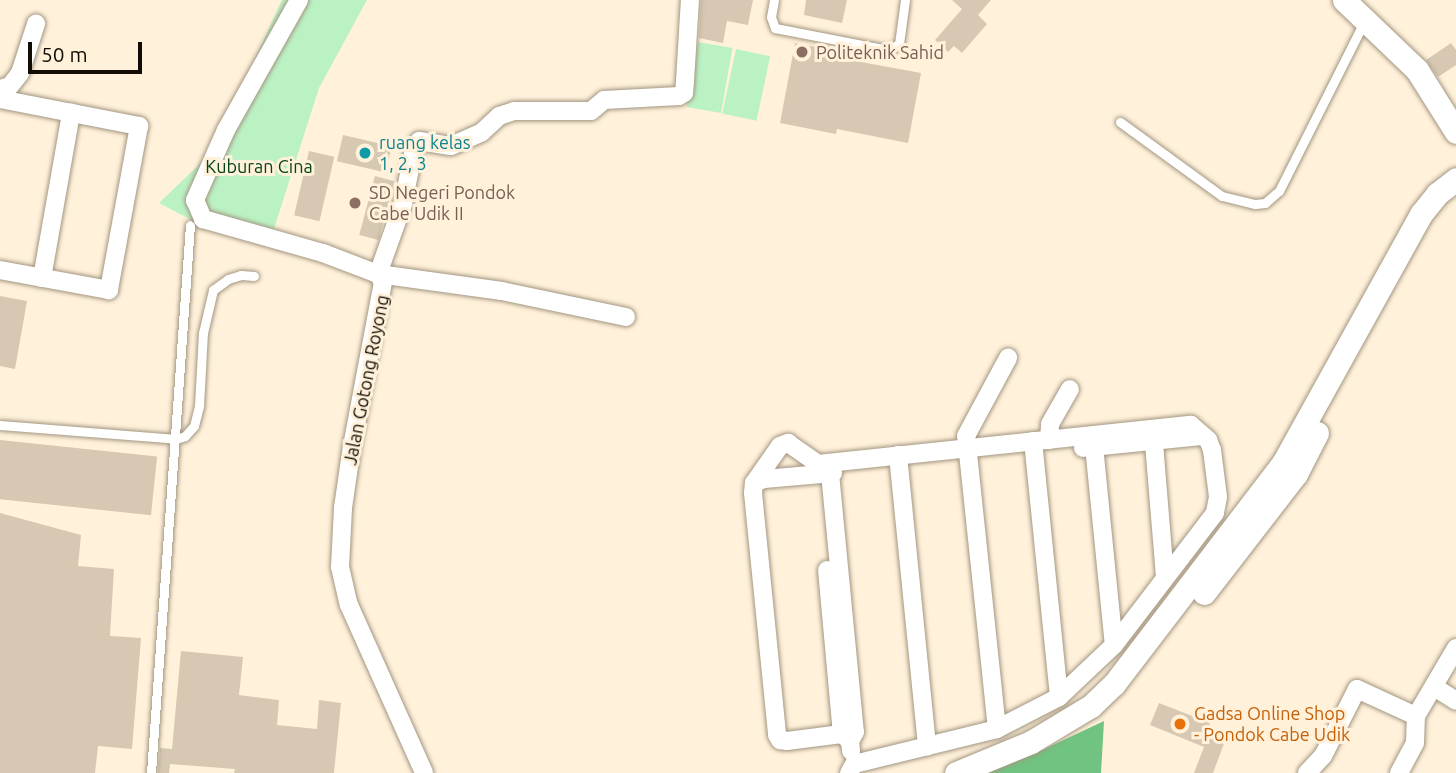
<!DOCTYPE html>
<html>
<head>
<meta charset="utf-8">
<style>
	body { margin:0 }
	#map { position:relative; width:1456px; height:773px; overflow:hidden; background:#fff1da; font-family:Ubuntu,sans-serif }
	div>[style] { position:absolute }
	[style*='--x'] { left:calc(var(--x)*1px); top:calc(var(--y)*1px); width:calc(var(--w)*1px); rotate:calc(var(--a)*1deg) }
	.green>* { inset:0; background:#bbf2c4; transform-origin:0 0 }
	.forest>* { inset:0; background:#71c381 }
	.building>* { inset:0; background:#d6c8b2; transform-origin:0 0 }
	.roads { filter:drop-shadow(0 0 2px #a39681) drop-shadow(0 0 2px #a39681) }
	.service>* { height:9px; margin:-4.5px; padding:0 4.5px; transform-origin:4.5px; border-radius:4.5px; background:#fff }
	.minor>* { height:18px; margin:-9px; padding:0 9px; transform-origin:9px; border-radius:9px; background:#fff }
	.tertiary>* { height:23px; margin:-11.5px; padding:0 11.5px; transform-origin:11.5px; border-radius:11.5px; background:#fff }
	.dots>* { width:19px; height:19px; translate:-50% -50%; box-sizing:border-box; border:4px solid #fff1da; border-radius:50% }
	span { translate:-50% -50%; white-space:nowrap; text-align:center; line-height:1.15; -webkit-text-stroke:6px #fff1da; paint-order:stroke }
	.education-label { font-size:18px; color:#785e54 }
	.left { translate:0 -50%; text-align:left }
	.culture-label { font-size:18px; color:#0d838f }
	.park-label { font-size:18px; color:#03441a }
	.street-label { font-size:18px; color:#110d06 }
	.food-label { font-size:18px; color:#c56008 }
	.scale { position:absolute; left:28px; top:42px; width:114px; height:32px; box-sizing:border-box; border:4px solid #110d06; border-top:0; padding-left:9px; font-size:21px; line-height:24px; white-space:nowrap; color:#110d06; -webkit-text-stroke:5px #fff1da; paint-order:stroke }
</style>
</head>
<body>
<div id="map">
	<div class="green">
		<i style="clip-path:polygon(282px 0,367px 0,319px 88px,270px 241px,203px 226px,159px 203px,212px 152px)"></i>
		<i style="left:698px;top:42px;width:35px;height:66px;rotate:10deg"></i>
		<i style="left:736px;top:49px;width:35px;height:66px;rotate:12deg"></i>
	</div>
	<div class="forest">
		<i style="clip-path:polygon(1104px 721px,1101px 773px,987px 773px,1038px 752px)"></i>
	</div>
	<div class="building">
		<i style="clip-path:polygon(701px 0,753px 0,748px 25px,727px 21px,723px 43px,699px 38px)"></i>
		<i style="clip-path:polygon(806px 0,847px 0,842px 23px,804px 15px)"></i>
		<i style="clip-path:polygon(952px 0,991px 0,978px 15px,987px 24px,962px 53px,954px 46px,948px 52px,935px 40px,962px 9px)"></i>
		<i style="clip-path:polygon(795px 43px,851px 54px,850px 60px,921px 73px,908px 143px,837px 129px,836px 134px,780px 123px)"></i>
		<i style="clip-path:polygon(1451px 43px,1456px 50px,1456px 65px,1438px 77px,1426px 60px)"></i>
		<i style="left:343px;top:135px;width:50px;height:27px;rotate:13deg"></i>
		<i style="left:309px;top:151px;width:26px;height:66px;rotate:13deg"></i>
		<i style="left:375px;top:176px;width:20px;height:61px;rotate:15deg"></i>
		<i style="clip-path:polygon(0 296px,27px 301px,15px 369px,0 366px)"></i>
		<i style="left:0;top:440px;width:158px;height:59px;rotate:6deg"></i>
		<i style="clip-path:polygon(0 513px,81px 535px,78px 566px,114px 569px,110px 636px,141px 638px,132px 749px,98px 746px,95px 773px,0 773px)"></i>
		<i style="clip-path:polygon(181px 651px,243px 657px,239px 695px,279px 700px,277px 725px,317px 729px,319px 700px,341px 703px,334px 773px,234px 773px,235px 769px,170px 764px,169px 773px,158px 773px,160px 748px,172px 749px)"></i>
		<i style="clip-path:polygon(1159px 703px,1210px 723px,1206px 734px,1225px 741px,1213px 773px,1194px 773px,1204px 747px,1150px 725px)"></i>
	</div>
	<div class="roads">
		<div class="service">
			<i style="--x:774;--y:0;--w:17;--a:100"></i>
			<i style="--x:771;--y:17;--w:12;--a:70"></i>
			<i style="--x:775;--y:28;--w:115;--a:11"></i>
			<i style="--x:888;--y:50;--w:13;--a:-29"></i>
			<i style="--x:899;--y:44;--w:44;--a:-82.2"></i>
			<i style="--x:1120;--y:122;--w:126;--a:36"></i>
			<i style="--x:1222;--y:196;--w:34;--a:14"></i>
			<i style="--x:1255;--y:204;--w:10;--a:-6"></i>
			<i style="--x:1265;--y:203;--w:18;--a:-41"></i>
			<i style="--x:1279;--y:191;--w:191;--a:-63.3"></i>
			<i style="--x:0;--y:425;--w:177;--a:4.5"></i>
			<i style="--x:176;--y:439;--w:9;--a:-18"></i>
			<i style="--x:185;--y:436;--w:13;--a:-48"></i>
			<i style="--x:194;--y:426;--w:21;--a:-76"></i>
			<i style="--x:199;--y:406;--w:73;--a:-86.9"></i>
			<i style="--x:203;--y:333;--w:44;--a:-76.9"></i>
			<i style="--x:213;--y:290;--w:19;--a:-36"></i>
			<i style="--x:228;--y:279;--w:14;--a:-17"></i>
			<i style="--x:241;--y:275;--w:13;--a:4"></i>
			<i style="--x:151;--y:773;--w:549;--a:-85.93"></i>
		</div>
		<div class="minor">
			<i style="--x:299;--y:0;--w:149;--a:119.3"></i>
			<i style="--x:226;--y:130;--w:77;--a:113.9"></i>
			<i style="--x:195;--y:200;--w:21;--a:67"></i>
			<i style="--x:203;--y:219;--w:125;--a:15.8"></i>
			<i style="--x:323;--y:253;--w:59;--a:20.9"></i>
			<i style="--x:378;--y:274;--w:9;--a:58"></i>
			<i style="--x:383;--y:282;--w:167;--a:100.7"></i>
			<i style="--x:352;--y:446;--w:63;--a:98.3"></i>
			<i style="--x:343;--y:508;--w:59;--a:92.9"></i>
			<i style="--x:340;--y:567;--w:39;--a:77"></i>
			<i style="--x:349;--y:605;--w:184;--a:65.9"></i>
			<i style="--x:0;--y:89;--w:10;--a:-17"></i>
			<i style="--x:10;--y:86;--w:16;--a:-52"></i>
			<i style="--x:20;--y:73;--w:52;--a:-71.9"></i>
			<i style="--x:0;--y:99;--w:142;--a:11"></i>
			<i style="--x:139;--y:126;--w:167;--a:100.4"></i>
			<i style="--x:109;--y:290;--w:111;--a:-169.6"></i>
			<i style="--x:42;--y:278;--w:168;--a:-80"></i>
			<i style="--x:626;--y:317;--w:127;--a:-168.2"></i>
			<i style="--x:502;--y:291;--w:125;--a:-172.2"></i>
			<i style="--x:378;--y:274;--w:74;--a:-70.3"></i>
			<i style="--x:403;--y:204;--w:56;--a:-78.7"></i>
			<i style="--x:414;--y:149;--w:9;--a:-58"></i>
			<i style="--x:419;--y:141;--w:32;--a:9"></i>
			<i style="--x:451;--y:146;--w:34;--a:-24"></i>
			<i style="--x:482;--y:132;--w:23;--a:-43"></i>
			<i style="--x:499;--y:116;--w:16;--a:-18"></i>
			<i style="--x:514;--y:111;--w:77;--a:0"></i>
			<i style="--x:591;--y:111;--w:17;--a:-40"></i>
			<i style="--x:604;--y:100;--w:75;--a:-3.1"></i>
			<i style="--x:679;--y:96;--w:6;--a:-31"></i>
			<i style="--x:684;--y:93;--w:12;--a:-85"></i>
			<i style="--x:685;--y:81;--w:81;--a:-86.5"></i>
			<i style="--x:1153;--y:431;--w:146;--a:85.3"></i>
			<i style="--x:1093;--y:436;--w:210;--a:84.3"></i>
			<i style="--x:1049;--y:440;--w:16;--a:-86"></i>
			<i style="--x:1050;--y:424;--w:40;--a:-60.3"></i>
			<i style="--x:1033;--y:441;--w:257;--a:84.2"></i>
			<i style="--x:1083;--y:448;--w:120;--a:-5.8"></i>
			<i style="--x:898;--y:455;--w:293;--a:84.3"></i>
			<i style="--x:829;--y:463;--w:270;--a:84.5"></i>
			<i style="--x:855;--y:732;--w:10;--a:119"></i>
			<i style="--x:850;--y:741;--w:10;--a:84"></i>
			<i style="--x:833;--y:473;--w:69;--a:175"></i>
			<i style="--x:764;--y:479;--w:11;--a:158"></i>
			<i style="--x:754;--y:483;--w:10;--a:96"></i>
			<i style="--x:753;--y:493;--w:243;--a:84.3"></i>
			<i style="--x:777;--y:735;--w:6;--a:59"></i>
			<i style="--x:780;--y:740;--w:7;--a:8"></i>
			<i style="--x:787;--y:741;--w:55;--a:-7.3"></i>
			<i style="--x:842;--y:734;--w:11;--a:41"></i>
			<i style="--x:754;--y:483;--w:45;--a:-54.9"></i>
			<i style="--x:780;--y:446;--w:9;--a:-21"></i>
			<i style="--x:788;--y:443;--w:37;--a:35"></i>
			<i style="--x:818;--y:464;--w:375;--a:-6"></i>
			<i style="--x:1191;--y:425;--w:23;--a:41"></i>
			<i style="--x:1208;--y:440;--w:11;--a:68"></i>
			<i style="--x:1212;--y:450;--w:47;--a:82.7"></i>
			<i style="--x:1218;--y:497;--w:16;--a:101"></i>
			<i style="--x:1215;--y:513;--w:166;--a:127.4"></i>
			<i style="--x:1114;--y:645;--w:76;--a:136.6"></i>
			<i style="--x:1059;--y:697;--w:70;--a:152.7"></i>
			<i style="--x:997;--y:729;--w:147;--a:166.2"></i>
			<i style="--x:854;--y:764;--w:10;--a:119"></i>
			<i style="--x:827;--y:570;--w:165;--a:84.8"></i>
			<i style="--x:1434;--y:687;--w:26;--a:32"></i>
			<i style="--x:997;--y:729;--w:295;--a:-96"></i>
			<i style="--x:966;--y:436;--w:89;--a:-61.7"></i>
			<i style="--x:1307;--y:773;--w:23;--a:-47"></i>
			<i style="--x:1323;--y:756;--w:75;--a:-63.1"></i>
			<i style="--x:1357;--y:689;--w:65;--a:24.6"></i>
			<i style="--x:1416;--y:716;--w:79;--a:-59.5"></i>
			<i style="--x:1399;--y:773;--w:34;--a:-62"></i>
			<i style="--x:1415;--y:743;--w:27;--a:-88"></i>
		</div>
		<div class="tertiary">
			<i style="--x:1344;--y:0;--w:101;--a:43.8"></i>
			<i style="--x:1417;--y:70;--w:73;--a:57.8"></i>
			<i style="--x:1204;--y:593;--w:150;--a:-52.3"></i>
			<i style="--x:1296;--y:474;--w:46;--a:-62.9"></i>
			<i style="--x:956;--y:773;--w:81;--a:-22.5"></i>
			<i style="--x:1031;--y:742;--w:70;--a:-31"></i>
			<i style="--x:1091;--y:706;--w:32;--a:-44"></i>
			<i style="--x:1114;--y:684;--w:278;--a:-52.6"></i>
			<i style="--x:1283;--y:463;--w:285;--a:-61"></i>
			<i style="--x:1421;--y:214;--w:26;--a:-51"></i>
			<i style="--x:1437;--y:194;--w:24;--a:-38"></i>
		</div>
	</div>
	<div class="dots">
		<i style="left:802px;top:52px;background:#8d6e63"></i>
		<i style="left:365px;top:153px;background:#0f9aa8"></i>
		<i style="left:355px;top:203px;background:#8d6e63"></i>
		<i style="left:1180px;top:724px;background:#e8710a"></i>
	</div>
	<div class="education-label">
		<span class="left" style="left:816px;top:52px">Politeknik Sahid</span>
		<span class="left" style="left:369px;top:203px">SD Negeri Pondok<br>Cabe Udik II</span>
	</div>
	<div class="culture-label">
		<span class="left" style="left:379px;top:153px">ruang kelas<br>1, 2, 3</span>
	</div>
	<div class="park-label">
		<span style="left:259px;top:166px">Kuburan Cina</span>
	</div>
	<div class="street-label">
		<span style="left:366px;top:380px;rotate:-79deg">Jalan Gotong Royong</span>
	</div>
	<div class="food-label">
		<span class="left" style="left:1194px;top:724px">Gadsa Online Shop<br>- Pondok Cabe Udik</span>
	</div>
	<div class="scale">50 m</div>
</div>
</body>
</html>
